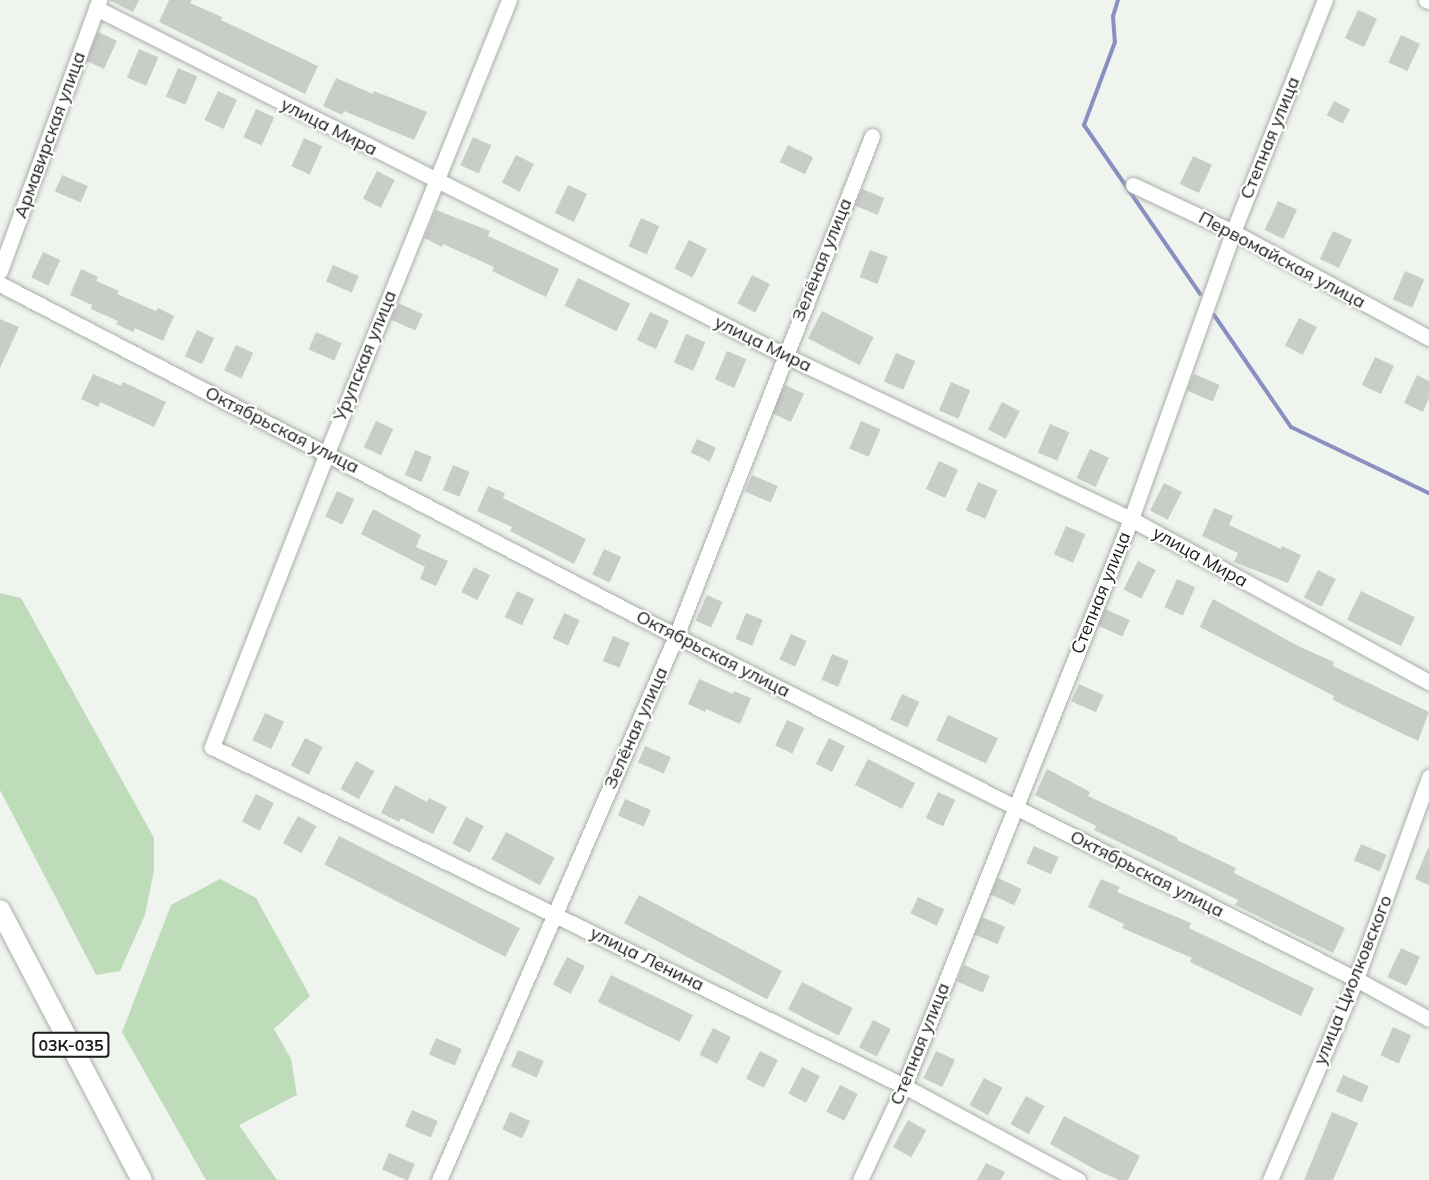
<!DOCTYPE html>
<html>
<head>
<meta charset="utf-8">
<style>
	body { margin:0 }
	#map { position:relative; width:1429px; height:1180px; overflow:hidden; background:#eff4ee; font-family:Mulish,sans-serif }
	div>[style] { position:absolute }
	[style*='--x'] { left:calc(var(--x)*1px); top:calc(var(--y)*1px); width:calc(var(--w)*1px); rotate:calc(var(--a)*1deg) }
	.green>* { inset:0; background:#bedbba }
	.stream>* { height:4px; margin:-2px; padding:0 2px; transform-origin:2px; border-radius:2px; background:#8790c1 }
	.building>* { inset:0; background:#c8cdc7; transform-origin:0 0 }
	.roads { filter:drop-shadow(0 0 2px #a9aea8) drop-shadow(0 0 2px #a9aea8) }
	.minor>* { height:15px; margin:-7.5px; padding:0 7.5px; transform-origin:7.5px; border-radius:7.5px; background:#fff }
	.major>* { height:20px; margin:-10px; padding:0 10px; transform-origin:10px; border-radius:10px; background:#fff }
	span { translate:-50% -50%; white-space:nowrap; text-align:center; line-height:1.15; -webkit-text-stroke:4.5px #fff; paint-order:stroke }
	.shield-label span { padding:2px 4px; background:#fff; border:2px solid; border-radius:4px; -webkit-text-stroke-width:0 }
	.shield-label { font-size:16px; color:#191b18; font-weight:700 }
	.street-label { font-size:18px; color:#191b18 }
</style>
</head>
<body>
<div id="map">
	<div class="green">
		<i style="clip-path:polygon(0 593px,21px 598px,154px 838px,154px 870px,145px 915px,120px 971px,96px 975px,0 790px)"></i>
		<i style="clip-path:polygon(220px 879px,256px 898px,310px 996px,274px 1029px,291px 1059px,297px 1095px,239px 1125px,277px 1180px,206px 1180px,122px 1032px,171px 905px)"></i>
	</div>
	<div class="stream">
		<i style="--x:1118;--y:0;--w:17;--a:107"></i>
		<i style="--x:1113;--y:16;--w:26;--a:86"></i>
		<i style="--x:1115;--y:42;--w:89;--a:110.5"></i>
		<i style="--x:1084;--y:125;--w:205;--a:55.5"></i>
		<i style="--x:1214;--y:315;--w:136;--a:55.5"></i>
		<i style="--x:1291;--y:427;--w:153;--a:25.6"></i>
	</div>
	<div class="building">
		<i style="clip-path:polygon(109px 0,139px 0,133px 12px)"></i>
		<i style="clip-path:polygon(169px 0,192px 0,190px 3px,222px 17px,221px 20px,318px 66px,305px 94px,159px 22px)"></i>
		<i style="left:1358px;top:10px;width:21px;height:31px;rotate:25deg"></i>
		<i style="left:98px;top:32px;width:21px;height:31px;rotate:25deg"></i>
		<i style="left:1401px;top:35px;width:21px;height:30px;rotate:25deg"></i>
		<i style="left:139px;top:49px;width:21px;height:31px;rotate:23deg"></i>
		<i style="left:178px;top:68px;width:21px;height:31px;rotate:23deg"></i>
		<i style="clip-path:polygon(336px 78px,373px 94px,374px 91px,427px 112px,414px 140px,344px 111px,342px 115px,323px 106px)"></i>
		<i style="left:218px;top:91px;width:21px;height:32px;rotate:25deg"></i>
		<i style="left:1334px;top:101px;width:18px;height:16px;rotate:27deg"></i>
		<i style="left:256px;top:109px;width:20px;height:31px;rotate:24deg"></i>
		<i style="left:473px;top:137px;width:20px;height:31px;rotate:24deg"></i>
		<i style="left:304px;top:138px;width:20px;height:31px;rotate:24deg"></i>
		<i style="left:788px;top:145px;width:28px;height:19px;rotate:26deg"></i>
		<i style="left:516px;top:155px;width:20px;height:31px;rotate:27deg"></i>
		<i style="left:1193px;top:156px;width:21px;height:31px;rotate:25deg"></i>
		<i style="left:377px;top:171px;width:20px;height:31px;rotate:27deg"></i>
		<i style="left:62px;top:175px;width:28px;height:18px;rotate:23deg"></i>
		<i style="left:568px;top:185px;width:21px;height:31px;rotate:25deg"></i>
		<i style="left:862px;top:189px;width:24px;height:18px;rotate:22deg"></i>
		<i style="left:1278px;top:201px;width:21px;height:32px;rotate:25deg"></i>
		<i style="clip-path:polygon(436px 210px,490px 231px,488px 236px,559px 269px,546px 297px,492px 271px,494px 267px,443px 244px,442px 247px,424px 238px)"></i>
		<i style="left:641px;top:218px;width:20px;height:31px;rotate:24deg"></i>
		<i style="left:1333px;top:231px;width:21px;height:31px;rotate:25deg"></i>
		<i style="left:689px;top:240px;width:20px;height:32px;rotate:27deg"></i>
		<i style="left:870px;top:250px;width:19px;height:29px;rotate:21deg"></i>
		<i style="left:43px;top:252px;width:19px;height:28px;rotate:25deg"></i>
		<i style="left:333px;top:265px;width:28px;height:18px;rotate:23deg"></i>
		<i style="clip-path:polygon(81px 269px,98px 277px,96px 281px,119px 291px,117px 294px,156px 311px,158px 308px,174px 316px,163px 341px,135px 328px,133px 332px,116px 324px,118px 321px,91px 309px,92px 305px,70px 295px)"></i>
		<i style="left:1405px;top:271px;width:21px;height:31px;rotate:23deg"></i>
		<i style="left:752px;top:275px;width:20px;height:32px;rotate:27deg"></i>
		<i style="left:578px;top:278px;width:58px;height:31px;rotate:26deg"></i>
		<i style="left:398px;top:303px;width:27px;height:18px;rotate:24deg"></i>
		<i style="left:822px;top:311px;width:58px;height:31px;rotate:27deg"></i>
		<i style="left:650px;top:312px;width:21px;height:31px;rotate:25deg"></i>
		<i style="left:1299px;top:318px;width:20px;height:31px;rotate:27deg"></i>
		<i style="clip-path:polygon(0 319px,19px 327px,0 368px)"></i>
		<i style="left:197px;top:330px;width:19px;height:29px;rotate:25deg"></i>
		<i style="left:316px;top:332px;width:28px;height:19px;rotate:23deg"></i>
		<i style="left:686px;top:334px;width:21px;height:31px;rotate:23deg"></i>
		<i style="left:236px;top:345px;width:19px;height:28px;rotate:25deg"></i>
		<i style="left:727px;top:351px;width:21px;height:31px;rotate:23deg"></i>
		<i style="left:896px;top:353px;width:21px;height:31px;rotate:23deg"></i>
		<i style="left:1375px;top:357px;width:21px;height:31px;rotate:25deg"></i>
		<i style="clip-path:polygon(93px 374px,121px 386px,123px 382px,166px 402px,154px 427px,100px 402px,98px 407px,81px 399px)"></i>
		<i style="left:1194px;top:374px;width:28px;height:18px;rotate:23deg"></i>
		<i style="clip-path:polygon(1417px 375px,1429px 381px,1429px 398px,1423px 412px,1404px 403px)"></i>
		<i style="left:951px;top:382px;width:21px;height:31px;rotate:23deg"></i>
		<i style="left:785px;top:385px;width:21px;height:31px;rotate:25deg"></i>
		<i style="left:1002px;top:402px;width:20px;height:31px;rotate:27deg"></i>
		<i style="left:376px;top:421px;width:19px;height:29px;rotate:25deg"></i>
		<i style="left:861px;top:421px;width:21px;height:30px;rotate:23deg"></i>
		<i style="left:1050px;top:424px;width:21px;height:31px;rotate:23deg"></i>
		<i style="left:697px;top:439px;width:21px;height:15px;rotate:25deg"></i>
		<i style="left:1090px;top:449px;width:21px;height:32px;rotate:25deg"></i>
		<i style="left:415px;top:450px;width:18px;height:27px;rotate:22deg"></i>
		<i style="left:939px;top:461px;width:21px;height:31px;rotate:25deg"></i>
		<i style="left:453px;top:465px;width:18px;height:27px;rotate:22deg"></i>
		<i style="left:752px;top:475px;width:28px;height:18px;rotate:23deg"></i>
		<i style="left:978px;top:482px;width:21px;height:31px;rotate:23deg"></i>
		<i style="left:1164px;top:483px;width:20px;height:31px;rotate:27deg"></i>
		<i style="clip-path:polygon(488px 486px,505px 493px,503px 498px,586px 539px,574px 564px,510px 531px,512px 527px,477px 511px)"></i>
		<i style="left:337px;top:491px;width:19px;height:28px;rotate:25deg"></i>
		<i style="clip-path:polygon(1214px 508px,1233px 516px,1229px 525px,1281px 549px,1282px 546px,1301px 555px,1288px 583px,1234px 562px,1238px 553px,1202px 536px)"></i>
		<i style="clip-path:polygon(373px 509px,421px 535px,416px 547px,448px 561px,436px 586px,420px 579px,425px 567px,361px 534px)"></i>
		<i style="left:1066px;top:526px;width:21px;height:31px;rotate:23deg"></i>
		<i style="left:604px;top:549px;width:19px;height:28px;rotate:25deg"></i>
		<i style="left:1138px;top:561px;width:20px;height:32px;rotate:27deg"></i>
		<i style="left:474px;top:567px;width:18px;height:28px;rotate:27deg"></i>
		<i style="left:1318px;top:570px;width:20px;height:31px;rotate:27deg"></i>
		<i style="left:1177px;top:579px;width:20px;height:31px;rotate:24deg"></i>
		<i style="left:517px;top:591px;width:19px;height:29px;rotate:25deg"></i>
		<i style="left:1361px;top:591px;width:60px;height:32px;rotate:26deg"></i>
		<i style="left:707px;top:595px;width:17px;height:28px;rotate:24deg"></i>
		<i style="clip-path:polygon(1213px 599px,1298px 646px,1334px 662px,1333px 666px,1429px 712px,1418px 741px,1333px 700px,1334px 696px,1200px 627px)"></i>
		<i style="left:1105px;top:609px;width:27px;height:18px;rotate:24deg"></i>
		<i style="left:564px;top:613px;width:17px;height:28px;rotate:24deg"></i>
		<i style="left:746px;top:613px;width:18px;height:28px;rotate:22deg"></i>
		<i style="left:791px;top:634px;width:17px;height:28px;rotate:24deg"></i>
		<i style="left:613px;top:636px;width:18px;height:27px;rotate:22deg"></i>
		<i style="left:832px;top:654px;width:18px;height:28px;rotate:22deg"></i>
		<i style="clip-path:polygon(699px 679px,733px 694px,734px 691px,751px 698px,740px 724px,706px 709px,705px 712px,688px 704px)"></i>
		<i style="left:1079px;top:684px;width:27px;height:19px;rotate:24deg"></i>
		<i style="left:902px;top:694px;width:19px;height:28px;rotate:25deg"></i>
		<i style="left:265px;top:713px;width:21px;height:30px;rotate:25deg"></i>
		<i style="left:948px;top:715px;width:55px;height:28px;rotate:25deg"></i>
		<i style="left:787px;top:720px;width:19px;height:28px;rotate:25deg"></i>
		<i style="left:305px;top:738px;width:20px;height:31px;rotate:27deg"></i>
		<i style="left:829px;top:738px;width:18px;height:29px;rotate:27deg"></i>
		<i style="left:645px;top:746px;width:28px;height:18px;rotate:23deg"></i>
		<i style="left:868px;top:759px;width:53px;height:29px;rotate:27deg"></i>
		<i style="left:356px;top:761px;width:21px;height:32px;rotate:29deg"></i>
		<i style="clip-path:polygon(1047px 769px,1090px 792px,1088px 796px,1178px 838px,1177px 840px,1236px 868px,1234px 873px,1345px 928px,1333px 953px,1235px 905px,1238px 900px,1094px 830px,1096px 826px,1035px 795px)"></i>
		<i style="clip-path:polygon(395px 785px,427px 802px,429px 798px,447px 807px,433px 834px,401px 818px,399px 822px,381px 813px)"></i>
		<i style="left:938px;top:792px;width:19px;height:29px;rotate:25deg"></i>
		<i style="left:256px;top:794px;width:20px;height:31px;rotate:27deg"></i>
		<i style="left:625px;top:799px;width:28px;height:18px;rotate:23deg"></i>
		<i style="left:298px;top:816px;width:21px;height:31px;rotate:29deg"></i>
		<i style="left:466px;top:817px;width:20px;height:30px;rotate:27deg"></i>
		<i style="left:506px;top:832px;width:55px;height:31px;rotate:28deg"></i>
		<i style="left:339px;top:836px;width:203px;height:32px;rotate:27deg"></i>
		<i style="left:1361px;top:844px;width:28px;height:18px;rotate:23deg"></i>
		<i style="left:1034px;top:846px;width:27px;height:19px;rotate:24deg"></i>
		<i style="clip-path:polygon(1429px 846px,1429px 885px,1415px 879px)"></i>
		<i style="left:998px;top:878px;width:26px;height:18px;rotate:25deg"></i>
		<i style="clip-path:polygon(1101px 879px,1120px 887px,1117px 892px,1191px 923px,1189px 928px,1314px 988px,1301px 1016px,1190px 962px,1192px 958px,1122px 928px,1124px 924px,1088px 907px)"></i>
		<i style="left:639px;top:895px;width:162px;height:32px;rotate:28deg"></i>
		<i style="left:918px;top:897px;width:29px;height:18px;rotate:25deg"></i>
		<i style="left:982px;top:917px;width:25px;height:19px;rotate:23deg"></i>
		<i style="left:1401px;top:948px;width:21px;height:32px;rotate:25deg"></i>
		<i style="left:567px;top:957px;width:20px;height:31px;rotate:27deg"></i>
		<i style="left:964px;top:965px;width:28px;height:18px;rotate:23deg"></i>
		<i style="left:611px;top:975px;width:91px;height:30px;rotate:26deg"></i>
		<i style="left:802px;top:982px;width:57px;height:31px;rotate:27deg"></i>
		<i style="left:873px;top:1020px;width:20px;height:31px;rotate:27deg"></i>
		<i style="left:1393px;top:1027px;width:20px;height:31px;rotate:24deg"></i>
		<i style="left:713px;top:1028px;width:20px;height:30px;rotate:27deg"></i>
		<i style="left:436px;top:1038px;width:28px;height:18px;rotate:23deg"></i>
		<i style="left:518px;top:1050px;width:28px;height:18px;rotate:23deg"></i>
		<i style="left:760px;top:1051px;width:20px;height:31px;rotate:27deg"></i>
		<i style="left:936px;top:1051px;width:21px;height:30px;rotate:25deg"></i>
		<i style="left:802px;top:1067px;width:20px;height:30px;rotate:27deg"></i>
		<i style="left:1343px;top:1075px;width:28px;height:18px;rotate:23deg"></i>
		<i style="left:984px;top:1078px;width:21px;height:31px;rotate:28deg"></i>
		<i style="left:840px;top:1085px;width:20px;height:30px;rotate:27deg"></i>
		<i style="left:1026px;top:1096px;width:21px;height:32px;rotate:29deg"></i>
		<i style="left:412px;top:1110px;width:28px;height:18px;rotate:23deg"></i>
		<i style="left:510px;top:1112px;width:22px;height:19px;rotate:24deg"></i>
		<i style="clip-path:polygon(1332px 1112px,1358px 1123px,1333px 1180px,1304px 1180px)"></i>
		<i style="clip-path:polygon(1064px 1116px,1140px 1156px,1128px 1180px,1119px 1180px,1096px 1170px,1050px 1144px)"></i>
		<i style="left:908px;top:1120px;width:21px;height:31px;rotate:29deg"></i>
		<i style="left:389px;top:1153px;width:28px;height:18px;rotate:23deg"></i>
		<i style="clip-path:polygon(986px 1163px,1005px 1172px,1001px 1180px,977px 1180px)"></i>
	</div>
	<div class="roads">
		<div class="minor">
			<i style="--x:509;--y:0;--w:488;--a:111.9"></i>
			<i style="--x:327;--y:453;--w:316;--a:111.4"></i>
			<i style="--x:212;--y:747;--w:771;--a:26.1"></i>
			<i style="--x:904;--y:1086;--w:198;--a:28.4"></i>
			<i style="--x:1426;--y:0;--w:3;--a:18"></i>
			<i style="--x:96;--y:8;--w:771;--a:26.76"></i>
			<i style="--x:784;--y:355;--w:384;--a:25.3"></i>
			<i style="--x:1131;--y:519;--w:340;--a:28.7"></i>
			<i style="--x:1133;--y:185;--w:110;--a:25.2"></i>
			<i style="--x:1233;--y:232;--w:223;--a:28.4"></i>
			<i style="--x:0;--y:271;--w:289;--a:-69.9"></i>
			<i style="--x:0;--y:284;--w:762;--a:27.51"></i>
			<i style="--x:676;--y:636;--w:762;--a:26.77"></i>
			<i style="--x:1356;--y:979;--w:83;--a:28.7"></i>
			<i style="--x:439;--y:1180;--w:593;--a:-66.46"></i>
			<i style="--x:676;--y:636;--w:537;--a:-68.59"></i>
			<i style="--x:860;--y:1180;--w:104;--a:-64.9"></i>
			<i style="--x:904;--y:1086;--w:611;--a:-68.18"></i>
			<i style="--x:1131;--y:519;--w:305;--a:-70.4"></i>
			<i style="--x:1233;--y:232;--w:250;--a:-68.4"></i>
			<i style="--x:1270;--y:1180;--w:219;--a:-66.8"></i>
			<i style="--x:1356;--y:979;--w:215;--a:-70.1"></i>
		</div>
		<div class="major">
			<i style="--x:0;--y:910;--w:305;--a:62.3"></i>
		</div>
	</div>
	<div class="shield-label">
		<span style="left:71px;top:1045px">03К-035</span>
	</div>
	<div class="street-label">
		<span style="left:329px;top:127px;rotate:27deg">улица Мира</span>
		<span style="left:50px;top:135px;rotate:-70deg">Армавирская улица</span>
		<span style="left:1270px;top:138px;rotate:-68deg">Степная улица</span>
		<span style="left:822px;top:260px;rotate:-68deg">Зелёная улица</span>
		<span style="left:1282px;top:260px;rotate:28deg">Первомайская улица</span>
		<span style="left:763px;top:344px;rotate:26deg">улица Мира</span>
		<span style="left:365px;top:356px;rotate:-68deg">Урупская улица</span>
		<span style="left:282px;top:430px;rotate:27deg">Октябрьская улица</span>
		<span style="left:1200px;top:557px;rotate:29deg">улица Мира</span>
		<span style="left:1101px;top:593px;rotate:-68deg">Степная улица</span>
		<span style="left:713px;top:654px;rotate:27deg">Октябрьская улица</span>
		<span style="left:636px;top:728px;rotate:-66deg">Зелёная улица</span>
		<span style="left:1147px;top:874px;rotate:27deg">Октябрьская улица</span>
		<span style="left:647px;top:959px;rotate:26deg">улица Ленина</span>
		<span style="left:1353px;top:980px;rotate:-68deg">улица Циолковского</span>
		<span style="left:920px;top:1044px;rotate:-68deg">Степная улица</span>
	</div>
</div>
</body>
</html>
